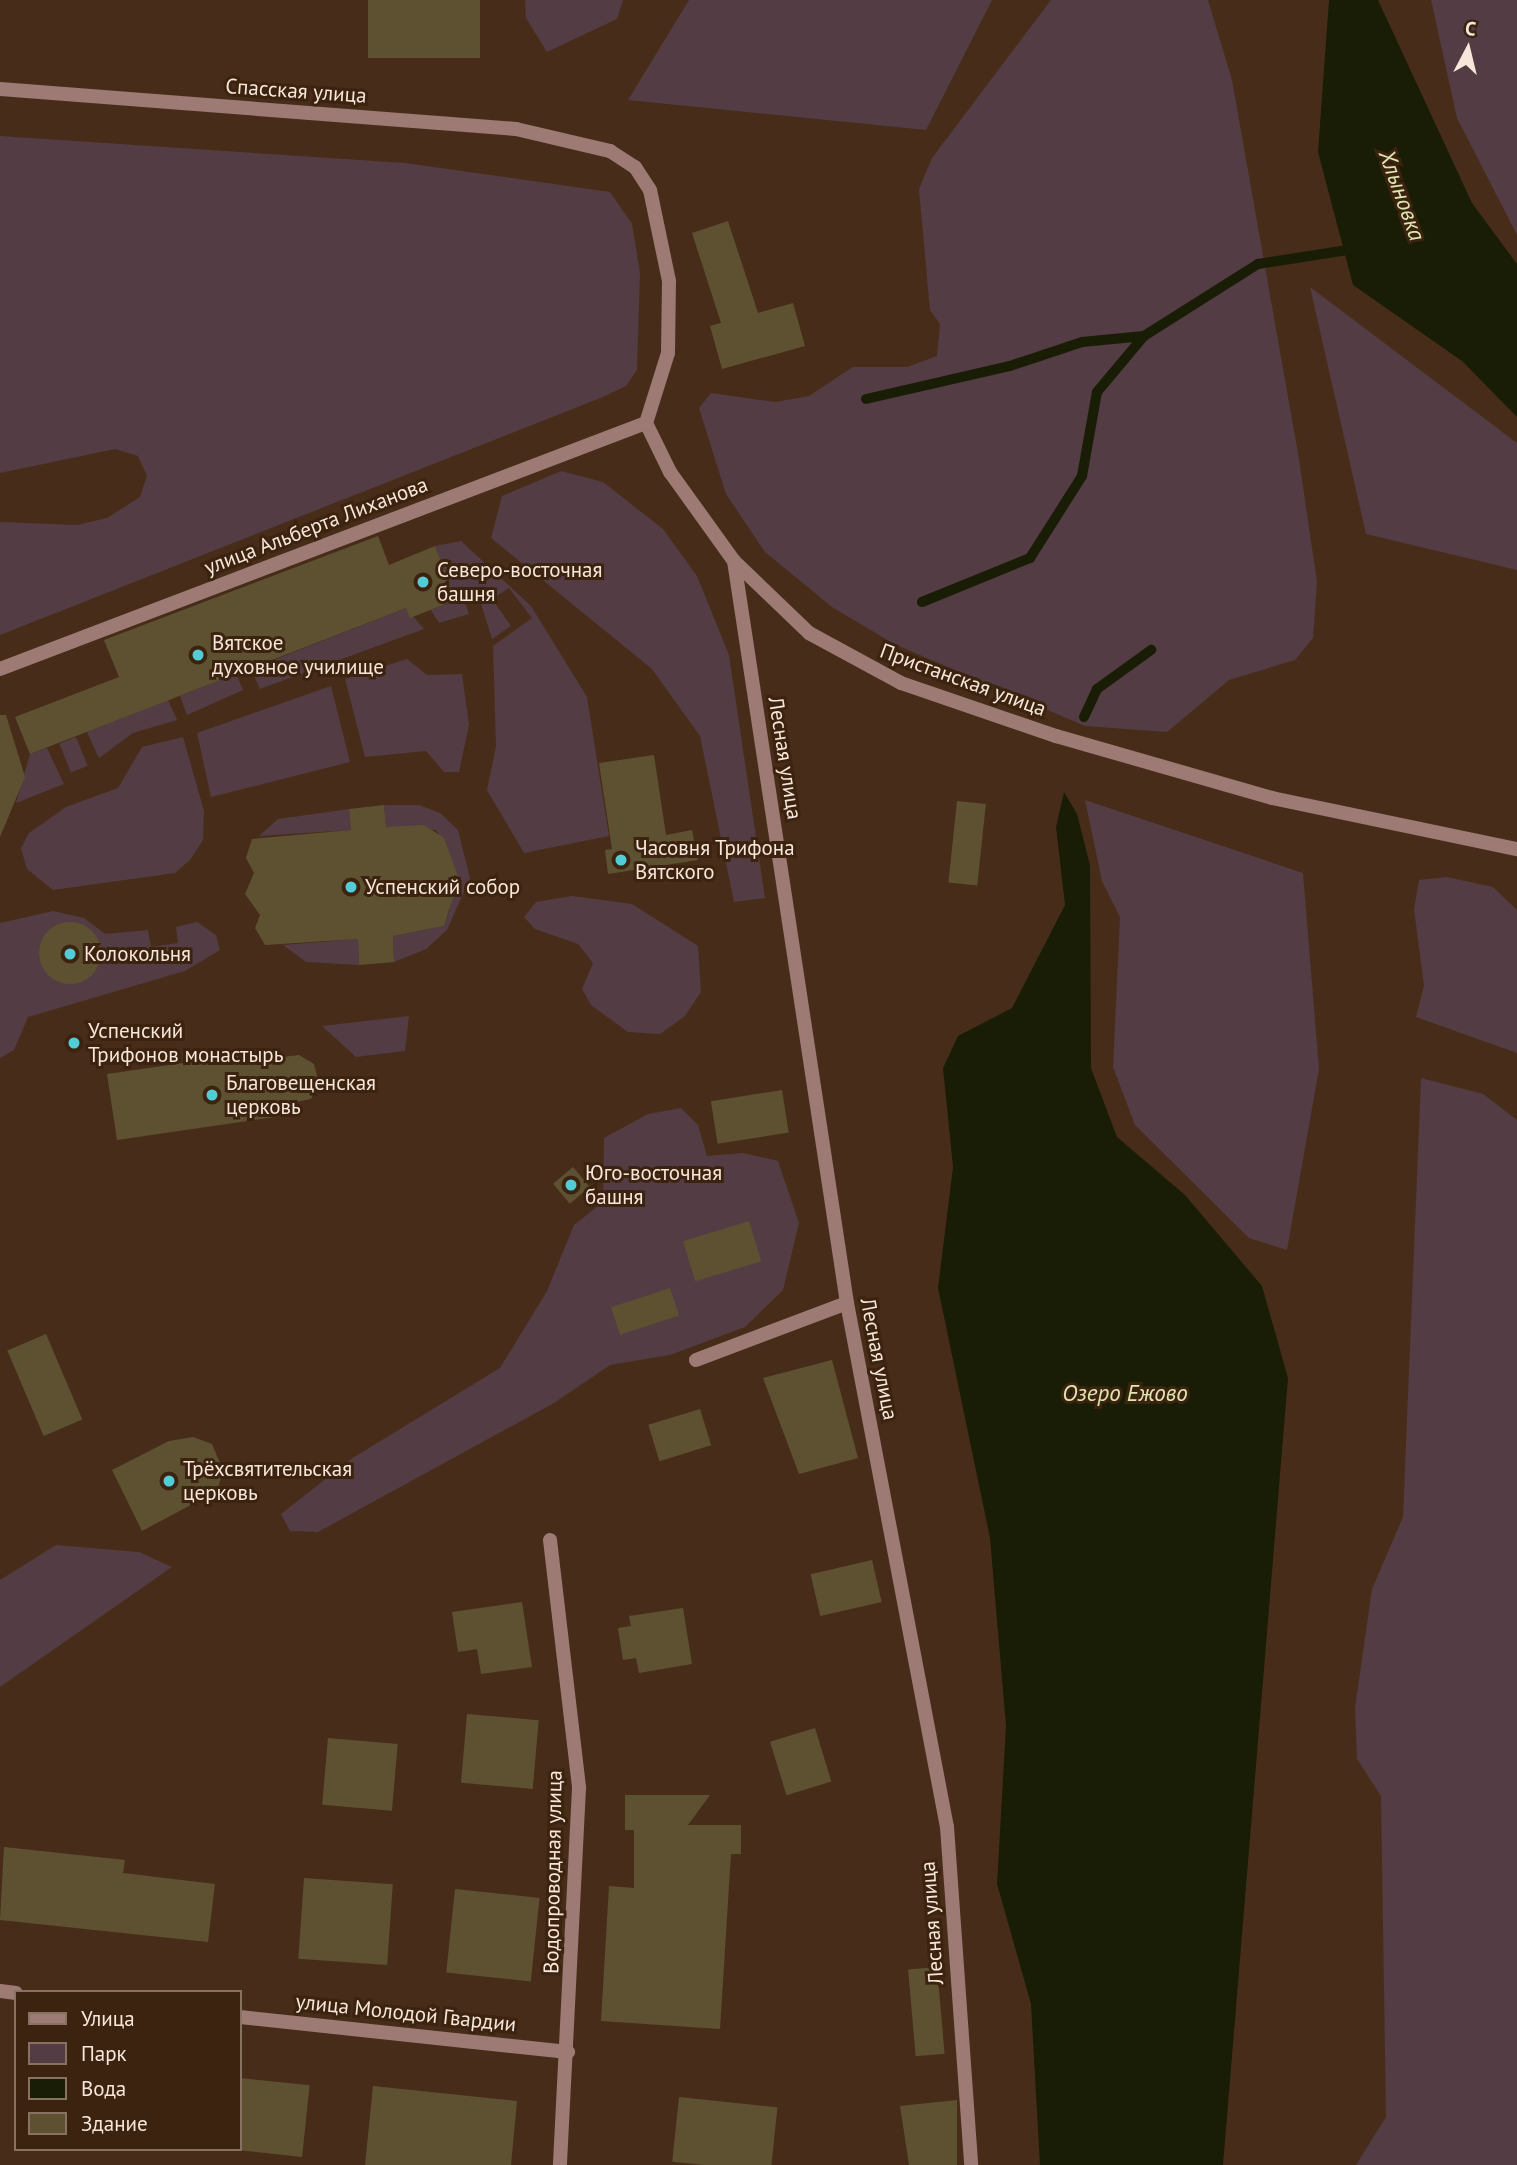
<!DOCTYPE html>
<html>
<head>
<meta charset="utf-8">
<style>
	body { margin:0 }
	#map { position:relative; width:1517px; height:2165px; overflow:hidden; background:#472d19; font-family:"PT Sans",sans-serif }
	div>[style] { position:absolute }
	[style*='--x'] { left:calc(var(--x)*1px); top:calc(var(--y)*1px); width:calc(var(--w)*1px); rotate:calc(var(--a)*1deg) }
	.green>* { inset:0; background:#533c43; transform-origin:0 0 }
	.water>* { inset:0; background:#191d05 }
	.stream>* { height:10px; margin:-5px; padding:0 5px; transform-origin:5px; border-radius:5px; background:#191d05 }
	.building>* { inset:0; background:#5e5132; transform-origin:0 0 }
	.round { border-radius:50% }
	.street>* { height:14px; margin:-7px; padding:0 7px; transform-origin:7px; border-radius:7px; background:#9d7a74 }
	.dots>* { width:19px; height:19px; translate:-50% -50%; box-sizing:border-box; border:4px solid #3c230f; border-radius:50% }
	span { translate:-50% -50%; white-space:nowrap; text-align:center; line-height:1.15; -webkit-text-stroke:6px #3c230f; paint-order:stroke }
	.street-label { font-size:21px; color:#f7e6da }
	.poi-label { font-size:21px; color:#f7e6da }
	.left { translate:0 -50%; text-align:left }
	.water-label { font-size:23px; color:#dde7b2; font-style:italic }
	.legend { position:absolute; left:14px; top:1990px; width:228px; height:161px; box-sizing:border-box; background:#3c230f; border:2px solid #877160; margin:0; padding:9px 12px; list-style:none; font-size:21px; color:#f7e6da }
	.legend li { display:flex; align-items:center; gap:14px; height:35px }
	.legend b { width:35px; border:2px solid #877160 }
	.north { position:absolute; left:1433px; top:14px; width:70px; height:70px; -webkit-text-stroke:5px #3c230f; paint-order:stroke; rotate:7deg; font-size:19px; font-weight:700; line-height:28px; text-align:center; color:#f7e6da }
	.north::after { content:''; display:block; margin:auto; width:24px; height:32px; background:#f7e6da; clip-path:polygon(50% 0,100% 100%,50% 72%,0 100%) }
</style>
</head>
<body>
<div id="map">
	<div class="green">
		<i style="clip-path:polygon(525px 0,623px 0,617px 19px,547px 52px,526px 18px)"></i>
		<i style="clip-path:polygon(689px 0,992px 0,926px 130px,628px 100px)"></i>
		<i style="clip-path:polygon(1051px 0,1208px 0,1232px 80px,1299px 459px,1317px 582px,1313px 638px,1295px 660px,1229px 680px,1167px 732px,1085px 726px,894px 644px,832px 607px,765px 552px,726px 494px,699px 408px,711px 393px,775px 402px,809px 396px,853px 367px,907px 367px,937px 356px,940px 324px,930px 310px,919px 189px,932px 158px)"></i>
		<i style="clip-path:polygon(1431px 0,1517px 0,1517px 235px,1457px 118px)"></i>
		<i style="clip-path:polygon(0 136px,405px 163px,610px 192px,632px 224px,640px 273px,637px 370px,626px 386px,603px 397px,0 635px,0 522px,77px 525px,107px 518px,140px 497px,147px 476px,138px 456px,115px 449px,0 473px)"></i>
		<i style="clip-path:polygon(1310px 287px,1517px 443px,1517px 570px,1366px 534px)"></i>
		<i style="clip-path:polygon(561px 471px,603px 482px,663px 529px,697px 576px,729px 655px,765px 898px,734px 902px,700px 736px,652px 669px,491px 538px,502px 496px)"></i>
		<i style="clip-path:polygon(461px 541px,531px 606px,587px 697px,609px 836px,524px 853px,487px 790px,496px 746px,493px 646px,532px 618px,509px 588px,492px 599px,511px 626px,492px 639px,477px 591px,463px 597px,469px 614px,439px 623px,431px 610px,456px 600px,435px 546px)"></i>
		<i style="clip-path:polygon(406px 608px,424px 629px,260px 689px,251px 669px)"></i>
		<i style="clip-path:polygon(407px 659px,427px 675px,462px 674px,469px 725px,459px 772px,444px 772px,426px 751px,365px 757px,345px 679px)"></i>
		<i style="clip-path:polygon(236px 674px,243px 690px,187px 715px,180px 696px)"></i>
		<i style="clip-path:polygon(331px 686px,350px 762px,211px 797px,197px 733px)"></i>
		<i style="clip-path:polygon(168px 700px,177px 720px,133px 733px,99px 758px,87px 732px)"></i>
		<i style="left:76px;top:737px;width:31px;height:18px;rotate:68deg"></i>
		<i style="clip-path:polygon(183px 737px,204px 811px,203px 840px,190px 860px,175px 873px,53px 890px,27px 869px,21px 848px,29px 833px,66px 807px,118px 788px,142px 747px)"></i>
		<i style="clip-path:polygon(47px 748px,64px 784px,16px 803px,30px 754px)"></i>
		<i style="clip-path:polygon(1085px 800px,1303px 873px,1319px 1069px,1287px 1250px,1249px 1238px,1135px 1125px,1113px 1067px,1120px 917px,1102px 881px)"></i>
		<i style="clip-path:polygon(384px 805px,419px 805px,440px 813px,458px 830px,470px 878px,447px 930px,426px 949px,394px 962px,393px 936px,444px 926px,450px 909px,445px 901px,459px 879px,436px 830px,386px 828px)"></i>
		<i style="clip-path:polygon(349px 809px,351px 830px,259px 836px,278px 819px)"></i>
		<i style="clip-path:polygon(1447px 877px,1493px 887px,1517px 910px,1517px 1053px,1416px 1017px,1424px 986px,1414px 909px,1419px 880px)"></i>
		<i style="clip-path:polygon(572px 896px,632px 904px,698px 946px,701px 992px,685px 1016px,660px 1034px,628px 1032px,591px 1005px,582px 989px,593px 963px,578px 944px,535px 929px,524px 917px,536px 902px)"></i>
		<i style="clip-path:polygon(53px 911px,84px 918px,105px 934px,148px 930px,151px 947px,178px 943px,176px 927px,197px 922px,216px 935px,220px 950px,185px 971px,28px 1017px,14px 1050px,0 1058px,0 923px)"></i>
		<i style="clip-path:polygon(358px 939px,359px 965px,306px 962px,283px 945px)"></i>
		<i style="clip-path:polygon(409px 1016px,405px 1051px,356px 1057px,322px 1026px)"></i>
		<i style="clip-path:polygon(1421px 1078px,1483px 1094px,1517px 1120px,1517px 2165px,1356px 2165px,1386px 2117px,1381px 1796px,1357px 1759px,1355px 1708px,1372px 1589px,1403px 1517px)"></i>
		<i style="clip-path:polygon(681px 1108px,698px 1125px,707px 1156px,743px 1153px,778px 1161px,799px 1223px,783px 1290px,745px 1327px,670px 1355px,610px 1365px,554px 1403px,318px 1532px,290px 1531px,281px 1514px,351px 1459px,500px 1368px,547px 1291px,574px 1225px,603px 1202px,604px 1138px,648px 1114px)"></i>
		<i style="clip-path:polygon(56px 1545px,139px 1552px,172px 1567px,0 1687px,0 1580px)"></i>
	</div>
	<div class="water">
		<i style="clip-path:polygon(1329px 0,1378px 0,1472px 203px,1517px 264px,1517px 417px,1462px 361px,1353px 285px,1318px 152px)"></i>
		<i style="clip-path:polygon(1064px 792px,1077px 814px,1090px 865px,1091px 1068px,1117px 1137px,1185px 1195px,1262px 1286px,1288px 1378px,1223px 2165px,1040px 2165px,1031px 2004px,997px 1884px,1006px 1726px,990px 1538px,938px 1288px,953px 1167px,943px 1068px,958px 1036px,1012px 1008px,1065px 905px,1056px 827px)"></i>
	</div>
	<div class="stream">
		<i style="--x:866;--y:399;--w:148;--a:-12.9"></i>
		<i style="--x:1010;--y:366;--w:76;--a:-18.4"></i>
		<i style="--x:1082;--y:342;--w:62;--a:-5.5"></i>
		<i style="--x:922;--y:602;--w:117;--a:-22.2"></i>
		<i style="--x:1030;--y:558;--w:97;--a:-57.6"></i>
		<i style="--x:1082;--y:476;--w:85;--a:-79.9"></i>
		<i style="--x:1097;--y:392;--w:73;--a:-50"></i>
		<i style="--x:1144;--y:336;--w:135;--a:-32.3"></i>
		<i style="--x:1258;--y:264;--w:97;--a:-8.9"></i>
		<i style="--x:1084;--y:717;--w:31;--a:-65"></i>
		<i style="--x:1097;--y:689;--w:67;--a:-35.8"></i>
	</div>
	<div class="building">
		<i style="left:368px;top:0;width:112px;height:58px"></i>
		<i style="clip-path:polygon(728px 221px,758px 313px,793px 303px,805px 346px,722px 369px,710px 326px,721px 323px,692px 233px)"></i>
		<i style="clip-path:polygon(378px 536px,389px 565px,435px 546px,456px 600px,410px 618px,406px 608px,30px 754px,15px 717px,119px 677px,104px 640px)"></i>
		<i style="clip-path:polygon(0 715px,6px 715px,25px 777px,0 837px)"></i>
		<i style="clip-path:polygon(654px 755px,666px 835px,692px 830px,698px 860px,608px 874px,605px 850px,612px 849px,599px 763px)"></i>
		<i style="left:957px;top:801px;width:29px;height:82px;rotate:6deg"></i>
		<i style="clip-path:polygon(384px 805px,386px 827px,424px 825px,444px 838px,459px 879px,444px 926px,393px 936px,394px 962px,359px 965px,358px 939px,265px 945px,255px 928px,260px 915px,245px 894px,254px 873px,246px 858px,252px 839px,351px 830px,349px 809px)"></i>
		<i class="round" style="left:39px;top:922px;width:62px;height:62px"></i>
		<i style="clip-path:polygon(273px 1050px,274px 1058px,299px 1055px,314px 1064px,319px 1084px,311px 1099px,281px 1105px,282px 1116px,117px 1140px,107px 1074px)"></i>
		<i style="left:782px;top:1090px;width:43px;height:72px;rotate:81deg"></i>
		<i style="left:573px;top:1167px;width:26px;height:26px;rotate:50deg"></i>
		<i style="left:749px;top:1221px;width:42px;height:69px;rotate:73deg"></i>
		<i style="left:670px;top:1288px;width:29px;height:62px;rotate:72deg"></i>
		<i style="left:46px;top:1334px;width:93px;height:42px;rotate:67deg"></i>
		<i style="clip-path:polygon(832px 1360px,858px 1458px,799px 1474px,763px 1378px)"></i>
		<i style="left:700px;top:1409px;width:38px;height:54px;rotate:73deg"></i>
		<i style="clip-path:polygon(193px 1437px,212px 1444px,223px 1470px,217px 1491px,142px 1531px,112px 1470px,169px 1441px)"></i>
		<i style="left:872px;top:1560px;width:43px;height:63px;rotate:77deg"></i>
		<i style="clip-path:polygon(522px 1602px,532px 1667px,481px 1674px,477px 1649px,458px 1652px,452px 1612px)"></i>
		<i style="clip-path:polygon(683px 1608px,692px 1664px,639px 1673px,636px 1658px,623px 1660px,618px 1628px,631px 1626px,629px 1616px)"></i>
		<i style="left:467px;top:1714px;width:72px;height:69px;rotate:5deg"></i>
		<i style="left:815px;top:1728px;width:56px;height:47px;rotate:73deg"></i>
		<i style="left:328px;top:1738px;width:70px;height:67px;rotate:5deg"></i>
		<i style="clip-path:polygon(625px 1795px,710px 1795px,688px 1825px,741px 1825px,741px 1854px,731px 1854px,720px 2029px,601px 2021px,609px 1886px,634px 1888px,634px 1830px,625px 1830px)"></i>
		<i style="clip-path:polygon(4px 1847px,125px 1860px,123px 1873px,215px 1884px,208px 1942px,0 1920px)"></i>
		<i style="left:304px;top:1878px;width:89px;height:81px;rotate:4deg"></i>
		<i style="left:455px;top:1889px;width:85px;height:84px;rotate:6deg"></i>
		<i style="left:937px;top:1967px;width:87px;height:29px;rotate:85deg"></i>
		<i style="left:240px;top:2078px;width:70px;height:72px;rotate:6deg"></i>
		<i style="clip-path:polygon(373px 2086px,517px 2101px,511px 2165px,365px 2165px)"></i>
		<i style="left:679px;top:2097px;width:99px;height:65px;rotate:6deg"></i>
		<i style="clip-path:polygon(957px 2100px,957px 2165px,909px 2165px,900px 2106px)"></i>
	</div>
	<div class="street">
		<i style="--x:0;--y:89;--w:518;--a:4.43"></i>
		<i style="--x:516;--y:129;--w:97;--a:13.2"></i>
		<i style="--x:610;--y:151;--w:30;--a:33"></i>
		<i style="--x:635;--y:167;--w:27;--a:57"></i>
		<i style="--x:650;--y:190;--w:93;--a:78.2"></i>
		<i style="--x:669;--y:281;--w:72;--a:90.8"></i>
		<i style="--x:668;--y:353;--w:73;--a:107.4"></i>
		<i style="--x:646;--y:423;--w:55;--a:63.9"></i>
		<i style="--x:670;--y:472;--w:110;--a:54.3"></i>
		<i style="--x:734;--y:561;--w:104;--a:43.8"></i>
		<i style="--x:809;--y:633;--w:105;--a:28.5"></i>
		<i style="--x:901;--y:683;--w:164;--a:18.9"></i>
		<i style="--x:1056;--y:736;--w:225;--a:16"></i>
		<i style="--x:1272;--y:798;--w:250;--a:11.8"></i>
		<i style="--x:734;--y:561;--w:751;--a:81.34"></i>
		<i style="--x:847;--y:1303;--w:533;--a:79.2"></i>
		<i style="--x:947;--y:1827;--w:339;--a:85.9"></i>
		<i style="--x:0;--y:669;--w:691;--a:-20.85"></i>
		<i style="--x:696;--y:1360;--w:161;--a:-20.7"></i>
		<i style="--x:550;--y:1540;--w:250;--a:83.3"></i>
		<i style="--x:579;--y:1788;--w:377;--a:92.9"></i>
		<i style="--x:0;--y:1991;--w:16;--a:7"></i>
		<i style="--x:240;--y:2017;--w:330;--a:6.1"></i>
	</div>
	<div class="dots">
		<i style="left:423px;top:582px;background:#52ccd6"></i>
		<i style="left:198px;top:655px;background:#52ccd6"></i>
		<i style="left:621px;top:860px;background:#52ccd6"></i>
		<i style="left:351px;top:887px;background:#52ccd6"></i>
		<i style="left:70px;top:954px;background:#52ccd6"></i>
		<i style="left:74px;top:1043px;background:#52ccd6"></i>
		<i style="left:212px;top:1095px;background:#52ccd6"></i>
		<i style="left:571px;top:1185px;background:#52ccd6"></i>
		<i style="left:169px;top:1481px;background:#52ccd6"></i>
	</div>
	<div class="street-label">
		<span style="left:296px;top:91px;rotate:4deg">Спасская улица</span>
		<span style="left:316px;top:526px;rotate:-21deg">улица Альберта Лиханова</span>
		<span style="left:963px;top:680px;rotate:20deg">Пристанская улица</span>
		<span style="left:785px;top:758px;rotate:81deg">Лесная улица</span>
		<span style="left:879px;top:1359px;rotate:79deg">Лесная улица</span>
		<span style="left:553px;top:1872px;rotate:-89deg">Водопроводная улица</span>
		<span style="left:932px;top:1923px;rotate:-94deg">Лесная улица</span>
		<span style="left:406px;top:2013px;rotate:6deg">улица Молодой Гвардии</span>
	</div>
	<div class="poi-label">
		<span class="left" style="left:437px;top:582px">Северо-восточная<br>башня</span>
		<span class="left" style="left:212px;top:655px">Вятское<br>духовное училище</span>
		<span class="left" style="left:635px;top:860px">Часовня Трифона<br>Вятского</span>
		<span class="left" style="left:365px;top:887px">Успенский собор</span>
		<span class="left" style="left:84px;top:954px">Колокольня</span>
		<span class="left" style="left:88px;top:1043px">Успенский<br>Трифонов монастырь</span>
		<span class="left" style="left:226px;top:1095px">Благовещенская<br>церковь</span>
		<span class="left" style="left:585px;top:1185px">Юго-восточная<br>башня</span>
		<span class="left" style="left:183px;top:1481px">Трёхсвятительская<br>церковь</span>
	</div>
	<div class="water-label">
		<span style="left:1402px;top:195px;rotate:70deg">Хлыновка</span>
		<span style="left:1125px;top:1393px">Озеро Ежово</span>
	</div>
	<ul class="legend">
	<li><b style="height:9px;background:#9d7a74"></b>Улица</li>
	<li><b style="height:19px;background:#533c43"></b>Парк</li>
	<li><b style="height:19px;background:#191d05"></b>Вода</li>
	<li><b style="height:19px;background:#5e5132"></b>Здание</li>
	</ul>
	<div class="north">С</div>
</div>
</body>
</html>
